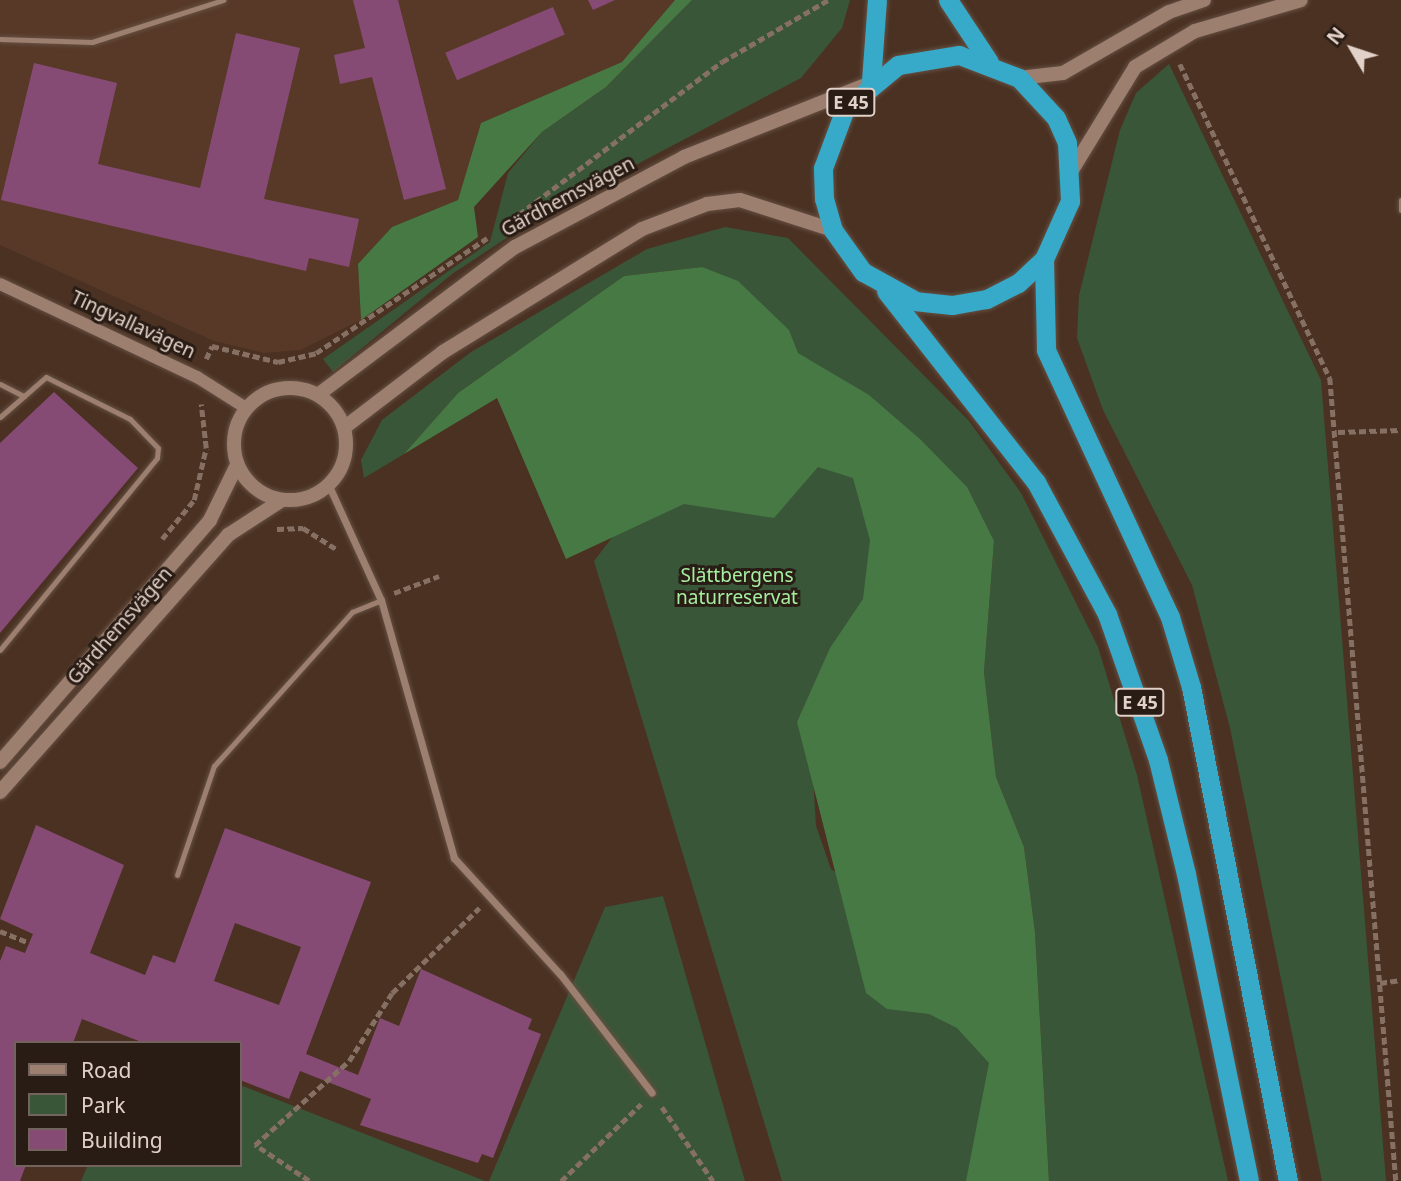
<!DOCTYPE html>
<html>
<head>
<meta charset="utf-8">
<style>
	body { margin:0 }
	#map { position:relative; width:1401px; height:1181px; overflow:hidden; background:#4a3122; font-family:"Noto Sans",sans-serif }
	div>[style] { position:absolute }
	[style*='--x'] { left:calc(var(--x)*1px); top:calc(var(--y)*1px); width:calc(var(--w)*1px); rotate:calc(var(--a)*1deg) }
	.built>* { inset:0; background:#583927 }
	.green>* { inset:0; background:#3a5638 }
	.forest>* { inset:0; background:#477944 }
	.building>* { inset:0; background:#864b75; transform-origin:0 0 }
	.path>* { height:4.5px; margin-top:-2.25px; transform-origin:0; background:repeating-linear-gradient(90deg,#867064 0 7px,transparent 0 10.5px) }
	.roads { filter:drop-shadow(0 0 2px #655043) drop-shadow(0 0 2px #655043) }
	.service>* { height:5px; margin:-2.5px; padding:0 2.5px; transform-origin:2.5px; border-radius:2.5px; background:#9d7f6f }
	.minor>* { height:7px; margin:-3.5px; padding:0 3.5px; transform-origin:3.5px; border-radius:3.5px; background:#9d7f6f }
	.tertiary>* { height:12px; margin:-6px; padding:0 6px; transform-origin:6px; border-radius:6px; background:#9d7f6f }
	.secondary>* { height:14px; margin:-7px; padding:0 7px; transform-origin:7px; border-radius:7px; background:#9d7f6f }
	.secondary>.ring { margin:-7px; padding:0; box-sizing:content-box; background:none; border:14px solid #9d7f6f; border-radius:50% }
	.trunk>* { height:19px; margin:-9.5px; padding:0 9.5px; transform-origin:9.5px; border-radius:9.5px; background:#36aac8 }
	span { translate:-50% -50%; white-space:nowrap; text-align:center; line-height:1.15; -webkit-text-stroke:6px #281c15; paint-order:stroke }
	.shield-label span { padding:2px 5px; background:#281c15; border:2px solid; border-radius:5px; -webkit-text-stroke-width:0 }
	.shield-label { font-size:18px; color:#e2d1c8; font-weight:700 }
	.street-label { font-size:19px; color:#e2d1c8 }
	.park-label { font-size:19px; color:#a6efa1 }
	.legend { position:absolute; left:14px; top:1041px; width:228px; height:126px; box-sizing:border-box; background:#281c15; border:2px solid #72645d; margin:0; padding:9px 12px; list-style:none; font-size:21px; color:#e2d1c8 }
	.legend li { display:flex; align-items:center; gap:14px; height:35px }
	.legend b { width:35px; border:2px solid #72645d }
	.north { position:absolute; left:1317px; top:14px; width:70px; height:70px; -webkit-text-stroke:5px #281c15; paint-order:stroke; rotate:309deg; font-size:19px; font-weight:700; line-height:28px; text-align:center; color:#e2d1c8 }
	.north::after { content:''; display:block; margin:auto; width:24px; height:32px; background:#e2d1c8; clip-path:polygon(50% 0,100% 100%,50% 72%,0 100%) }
</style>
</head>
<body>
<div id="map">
	<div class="built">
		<i style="clip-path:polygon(0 0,675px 0,622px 62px,481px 123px,458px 200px,392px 227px,358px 264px,361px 320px,300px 350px,264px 353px,214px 341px,0 245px)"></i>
	</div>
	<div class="green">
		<i style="clip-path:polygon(692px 0,850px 0,842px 28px,801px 78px,546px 212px,452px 274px,333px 372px,323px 359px,490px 242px,508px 173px,542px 132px,606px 87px)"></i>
		<i style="clip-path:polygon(1169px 64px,1321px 380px,1386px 1181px,1322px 1181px,1230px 728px,1192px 585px,1103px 410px,1077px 338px,1079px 295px,1120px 130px,1136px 93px)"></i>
		<i style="clip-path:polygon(725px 227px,788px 238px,969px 421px,1021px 493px,1098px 647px,1137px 775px,1228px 1181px,1049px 1181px,1035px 932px,1024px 847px,996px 777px,984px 672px,994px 541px,840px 378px,797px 353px,789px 330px,702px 267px,624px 276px,458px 393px,404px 454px,364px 478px,361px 460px,382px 420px,471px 352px,647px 249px)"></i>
		<i style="clip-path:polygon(724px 360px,888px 502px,871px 604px,813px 776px,816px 826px,831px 869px,967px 967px,1020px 1181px,782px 1181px,594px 561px,649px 490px)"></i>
		<i style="clip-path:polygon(663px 896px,745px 1181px,489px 1181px,605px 907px)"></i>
		<i style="clip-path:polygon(240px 1085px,485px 1181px,81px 1181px,88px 1165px,240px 1165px)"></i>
	</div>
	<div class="forest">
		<i style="clip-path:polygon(675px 0,692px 0,606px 87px,542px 132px,474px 207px,478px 237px,361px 320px,358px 264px,392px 227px,458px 200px,481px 123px,622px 62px)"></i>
		<i style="clip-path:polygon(702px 267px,738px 281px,789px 330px,798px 353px,869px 395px,921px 440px,967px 487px,994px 541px,984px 672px,996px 777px,1024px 847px,1035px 932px,1049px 1181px,966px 1181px,989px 1063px,957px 1028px,929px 1014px,887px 1009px,866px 993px,797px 722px,830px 648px,863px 599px,870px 540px,853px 478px,818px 467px,774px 518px,684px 504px,566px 559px,497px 398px,404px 454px,458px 393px,624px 276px)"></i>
	</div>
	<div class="building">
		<i style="clip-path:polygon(353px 0,398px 0,446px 189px,404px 200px,372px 77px,340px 84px,334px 55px,365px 48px)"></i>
		<i style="clip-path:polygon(588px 0,615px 0,593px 10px)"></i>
		<i style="left:553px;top:7px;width:30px;height:117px;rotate:67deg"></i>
		<i style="clip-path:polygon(236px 33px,300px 48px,264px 199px,359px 219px,349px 267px,309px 258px,306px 271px,1px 200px,34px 63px,117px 83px,98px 164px,200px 188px)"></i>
		<i style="clip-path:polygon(54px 392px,138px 468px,0 633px,0 443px)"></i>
		<i style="clip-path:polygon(evenodd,36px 825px,124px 865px,90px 953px,145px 975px,153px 955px,175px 963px,225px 828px,371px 882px,306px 1054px,358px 1075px,380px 1018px,399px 1026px,421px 969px,532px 1019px,528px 1029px,541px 1034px,493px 1158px,482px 1154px,478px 1163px,360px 1125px,371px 1099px,300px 1071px,289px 1099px,240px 1080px,240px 1043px,144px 1043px,82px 1019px,73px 1043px,16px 1043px,16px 1165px,26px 1165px,20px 1181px,0 1181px,0 961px,6px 946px,25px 953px,33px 934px,0 919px,36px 825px,235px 923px,301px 947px,279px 1005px,214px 981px,235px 923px)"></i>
	</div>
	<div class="path">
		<i style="--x:1180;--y:64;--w:348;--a:64.5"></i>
		<i style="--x:1330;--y:378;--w:806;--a:85.3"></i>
		<i style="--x:502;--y:227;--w:275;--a:-36.9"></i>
		<i style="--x:722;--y:62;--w:123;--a:-30.3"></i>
		<i style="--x:206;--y:359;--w:14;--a:-65"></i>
		<i style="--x:212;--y:346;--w:68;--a:13.6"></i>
		<i style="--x:278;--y:362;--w:39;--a:-13"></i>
		<i style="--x:316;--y:353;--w:206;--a:-33.9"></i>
		<i style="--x:1338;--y:432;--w:63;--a:-1.8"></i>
		<i style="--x:277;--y:529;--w:26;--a:-2"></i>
		<i style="--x:303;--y:528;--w:41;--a:32.2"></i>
		<i style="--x:162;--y:539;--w:50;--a:-50.6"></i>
		<i style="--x:194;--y:500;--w:53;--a:-77"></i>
		<i style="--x:206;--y:448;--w:44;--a:-96.5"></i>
		<i style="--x:394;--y:593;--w:48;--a:-20.7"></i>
		<i style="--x:0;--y:931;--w:31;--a:22"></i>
		<i style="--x:1380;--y:983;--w:21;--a:-8"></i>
		<i style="--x:662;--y:1107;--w:90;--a:55.4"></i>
		<i style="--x:309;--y:1181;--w:65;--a:-146.3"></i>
		<i style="--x:255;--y:1145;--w:126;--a:-41.8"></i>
		<i style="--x:349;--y:1061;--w:80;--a:-57.7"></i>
		<i style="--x:392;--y:993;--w:122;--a:-44.3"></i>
		<i style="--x:561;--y:1181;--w:111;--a:-43.9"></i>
	</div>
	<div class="roads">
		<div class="service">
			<i style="--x:0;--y:39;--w:92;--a:1.9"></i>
			<i style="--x:92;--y:42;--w:138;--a:-17.8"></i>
			<i style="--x:1401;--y:200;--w:10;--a:90"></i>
			<i style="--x:0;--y:384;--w:27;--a:27"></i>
			<i style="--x:0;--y:417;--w:61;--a:-41"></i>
			<i style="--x:46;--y:377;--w:94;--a:26.6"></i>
			<i style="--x:130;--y:419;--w:40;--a:46"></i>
			<i style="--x:158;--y:448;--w:10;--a:96"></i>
			<i style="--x:157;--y:458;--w:248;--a:129.3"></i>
			<i style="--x:177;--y:875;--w:115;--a:-71.3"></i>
			<i style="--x:214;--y:766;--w:207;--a:-48.1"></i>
			<i style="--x:352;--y:612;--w:31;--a:-22"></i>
		</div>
		<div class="minor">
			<i style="--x:329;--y:486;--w:125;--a:65.5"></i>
			<i style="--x:381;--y:600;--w:268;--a:74.2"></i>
			<i style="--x:454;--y:858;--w:157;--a:47.6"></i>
			<i style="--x:560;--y:974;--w:150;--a:52.3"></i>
		</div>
		<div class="tertiary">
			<i style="--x:0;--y:284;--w:218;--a:25.3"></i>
			<i style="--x:197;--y:377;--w:58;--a:32.3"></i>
		</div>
		<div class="secondary">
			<i style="--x:1019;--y:78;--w:44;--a:-6.5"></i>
			<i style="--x:1063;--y:73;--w:122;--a:-29.9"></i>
			<i style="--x:1169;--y:12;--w:37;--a:-19"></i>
			<i style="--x:1072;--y:170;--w:121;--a:-58.5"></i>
			<i style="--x:1135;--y:67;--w:70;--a:-31"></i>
			<i style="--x:1195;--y:31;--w:110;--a:-16.3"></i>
			<i class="ring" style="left:234px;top:388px;width:98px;height:98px"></i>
			<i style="--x:319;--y:394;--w:245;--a:-36.9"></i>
			<i style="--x:515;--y:247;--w:191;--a:-28"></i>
			<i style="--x:684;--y:157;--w:196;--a:-21.6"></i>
			<i style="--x:345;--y:427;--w:123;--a:-37.4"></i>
			<i style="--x:443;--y:352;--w:234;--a:-31.7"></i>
			<i style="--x:642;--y:229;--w:70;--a:-21"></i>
			<i style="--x:707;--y:204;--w:33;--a:-7"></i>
			<i style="--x:740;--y:200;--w:98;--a:17.9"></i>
			<i style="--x:0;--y:762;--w:320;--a:-49"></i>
			<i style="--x:210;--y:520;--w:61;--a:-63.9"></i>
			<i style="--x:0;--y:792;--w:344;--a:-48.4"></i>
			<i style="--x:228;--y:535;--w:64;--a:-32.9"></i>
		</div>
		<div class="trunk">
			<i style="--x:948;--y:0;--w:74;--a:56.5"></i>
			<i style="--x:871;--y:81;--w:81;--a:-85.8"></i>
			<i style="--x:1044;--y:259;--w:35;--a:137"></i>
			<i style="--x:1018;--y:283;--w:36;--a:153"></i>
			<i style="--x:986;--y:299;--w:35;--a:170"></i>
			<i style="--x:952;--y:305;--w:36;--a:-174"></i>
			<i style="--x:916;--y:301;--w:60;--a:-151.3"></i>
			<i style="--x:863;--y:272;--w:52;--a:-125.5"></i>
			<i style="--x:833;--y:230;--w:32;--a:-106"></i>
			<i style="--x:824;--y:199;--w:31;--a:-92"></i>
			<i style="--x:823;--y:168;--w:63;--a:-69.6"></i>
			<i style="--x:845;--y:109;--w:69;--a:-39.7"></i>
			<i style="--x:898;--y:65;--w:62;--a:-9.3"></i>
			<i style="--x:959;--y:55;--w:64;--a:21"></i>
			<i style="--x:1019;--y:78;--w:54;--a:47.2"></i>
			<i style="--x:1056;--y:118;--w:27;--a:66"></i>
			<i style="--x:1067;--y:143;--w:58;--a:87"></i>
			<i style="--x:1070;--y:201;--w:64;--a:114.1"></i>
			<i style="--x:1044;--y:259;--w:91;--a:88.7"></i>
			<i style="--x:1046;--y:350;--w:294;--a:65.1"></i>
			<i style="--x:1170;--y:617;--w:73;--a:73.3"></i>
			<i style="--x:1191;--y:687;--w:503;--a:78.89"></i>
			<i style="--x:886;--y:291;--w:243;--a:51.9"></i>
			<i style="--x:1036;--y:482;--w:150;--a:61.7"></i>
			<i style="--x:1107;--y:614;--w:155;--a:70.7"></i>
			<i style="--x:1158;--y:760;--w:117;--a:76.2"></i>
			<i style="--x:1186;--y:874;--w:313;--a:78.4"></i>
		</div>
	</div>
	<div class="shield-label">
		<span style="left:851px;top:102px">E 45</span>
		<span style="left:1140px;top:702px">E 45</span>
	</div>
	<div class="street-label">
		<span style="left:568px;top:197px;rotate:-28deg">Gärdhemsvägen</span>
		<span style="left:133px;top:325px;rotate:25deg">Tingvallavägen</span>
		<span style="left:120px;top:626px;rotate:-49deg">Gärdhemsvägen</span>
	</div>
	<div class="park-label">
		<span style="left:737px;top:587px">Slättbergens<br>naturreservat</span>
	</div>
	<ul class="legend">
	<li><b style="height:9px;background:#9d7f6f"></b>Road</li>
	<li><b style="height:19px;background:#3a5638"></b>Park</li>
	<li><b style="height:19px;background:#864b75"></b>Building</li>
	</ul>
	<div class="north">N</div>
</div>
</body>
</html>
